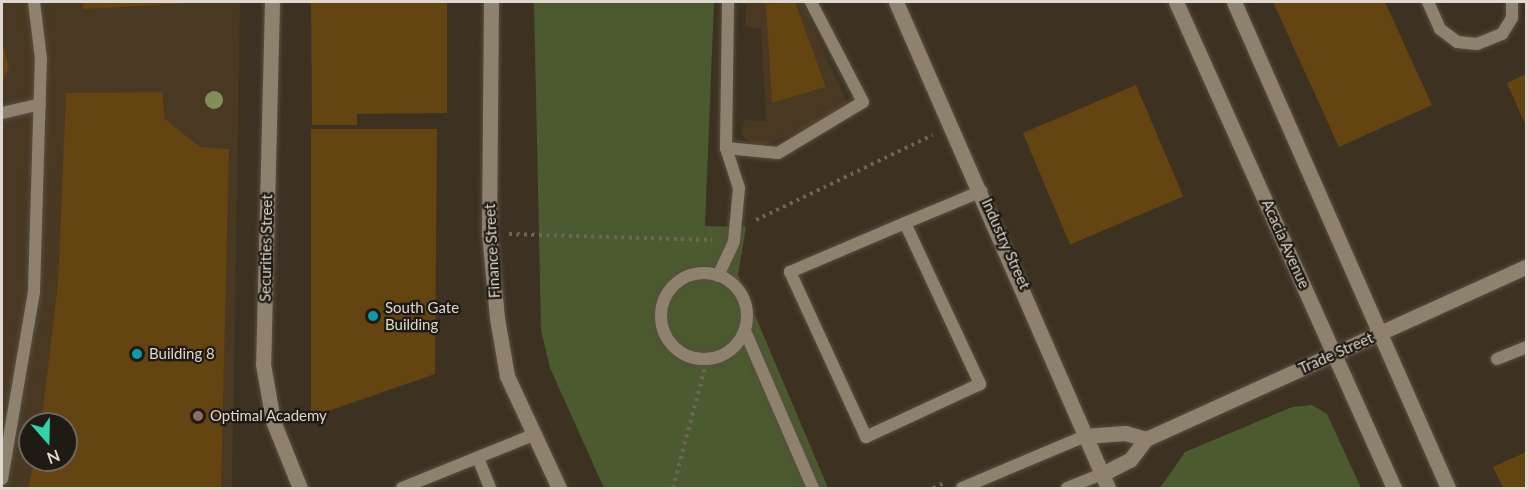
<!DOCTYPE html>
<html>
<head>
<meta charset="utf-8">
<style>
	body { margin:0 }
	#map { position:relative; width:1528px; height:490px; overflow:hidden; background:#3d3121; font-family:Lato,sans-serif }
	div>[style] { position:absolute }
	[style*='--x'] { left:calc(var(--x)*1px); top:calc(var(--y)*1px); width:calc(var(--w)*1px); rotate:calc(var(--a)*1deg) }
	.built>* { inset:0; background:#493923 }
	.green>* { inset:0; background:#4b5a2f }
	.building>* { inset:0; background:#644410; transform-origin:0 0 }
	.path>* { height:4px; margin-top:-2px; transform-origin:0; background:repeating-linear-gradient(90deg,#6f6456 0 3px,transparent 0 7.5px) }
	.roads { filter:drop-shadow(0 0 2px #584e40) drop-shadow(0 0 2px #584e40) }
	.service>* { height:12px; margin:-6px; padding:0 6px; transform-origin:6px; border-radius:6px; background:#8e816e }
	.service>.ring { margin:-6px; padding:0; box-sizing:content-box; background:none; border:12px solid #8e816e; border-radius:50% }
	.minor>* { height:15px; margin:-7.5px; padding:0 7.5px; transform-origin:7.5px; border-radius:7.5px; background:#8e816e }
	.secondary>* { height:15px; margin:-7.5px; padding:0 7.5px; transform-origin:7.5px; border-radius:7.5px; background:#8e816e }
	.trees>* { width:18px; height:18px; margin:-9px; border-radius:50%; background:#838d5a }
	.dots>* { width:16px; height:16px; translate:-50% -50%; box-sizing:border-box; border:3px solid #1f1a13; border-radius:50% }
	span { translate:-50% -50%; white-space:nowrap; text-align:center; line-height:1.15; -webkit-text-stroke:4.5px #1f1a13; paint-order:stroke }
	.street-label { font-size:15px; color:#dfd8ce }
	.poi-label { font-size:15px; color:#dfd8ce }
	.left { translate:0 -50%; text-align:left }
	.frame { position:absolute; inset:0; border:3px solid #dfd8ce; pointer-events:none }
	.north { position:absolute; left:18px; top:412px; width:60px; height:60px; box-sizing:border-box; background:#1f1a13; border:2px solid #6c665e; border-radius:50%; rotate:160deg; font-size:16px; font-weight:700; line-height:24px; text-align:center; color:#dfd8ce }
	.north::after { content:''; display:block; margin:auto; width:21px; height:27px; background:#30d4aa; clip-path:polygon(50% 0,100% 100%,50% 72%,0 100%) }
</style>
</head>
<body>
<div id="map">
	<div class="built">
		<i style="clip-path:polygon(evenodd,2px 2px,240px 2px,232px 488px,2px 488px,2px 2px,30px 424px,66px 424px,66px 460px,30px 460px,30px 424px)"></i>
		<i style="clip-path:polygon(746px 2px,802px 2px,847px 102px,817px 124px,759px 148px,741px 135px,744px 120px,766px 121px,761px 28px,745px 27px)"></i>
	</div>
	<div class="green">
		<i style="clip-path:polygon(534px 2px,714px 2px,705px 226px,746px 227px,738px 275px,828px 488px,604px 488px,550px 368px,541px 330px)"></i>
		<i style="clip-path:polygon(1312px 405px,1327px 414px,1361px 488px,1160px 488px,1185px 452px,1292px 407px)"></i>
	</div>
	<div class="building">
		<i style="clip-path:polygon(83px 2px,191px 2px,191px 3px,83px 9px)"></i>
		<i style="clip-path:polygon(311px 2px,447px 2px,447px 113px,357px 114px,357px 125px,312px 125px)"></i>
		<i style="clip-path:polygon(795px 2px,826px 87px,772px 103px,766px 4px)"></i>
		<i style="clip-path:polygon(1273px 2px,1385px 2px,1432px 105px,1339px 147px)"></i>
		<i style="clip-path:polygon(2px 42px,9px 67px,2px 82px)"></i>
		<i style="clip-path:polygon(1526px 74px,1526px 126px,1507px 83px)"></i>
		<i style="left:1136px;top:85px;width:121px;height:123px;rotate:67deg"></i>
		<i style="clip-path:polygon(162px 92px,165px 119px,200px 147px,229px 149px,221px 488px,28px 488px,35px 460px,66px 460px,66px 424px,41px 424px,58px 284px,66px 93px)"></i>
		<i style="clip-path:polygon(311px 129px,437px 129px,435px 374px,311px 417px)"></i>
		<i style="clip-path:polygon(1526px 452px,1526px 488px,1503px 488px,1493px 467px)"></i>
	</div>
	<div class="path">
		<i style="--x:756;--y:220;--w:196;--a:-25.7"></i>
		<i style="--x:509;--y:234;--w:203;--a:1.7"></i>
		<i style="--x:673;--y:488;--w:133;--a:-75.2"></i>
		<i style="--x:933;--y:488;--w:13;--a:-23"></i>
	</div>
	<div class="roads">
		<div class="service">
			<i style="--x:1428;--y:2;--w:30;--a:66"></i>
			<i style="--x:1440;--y:29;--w:21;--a:37"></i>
			<i style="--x:1457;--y:42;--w:20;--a:6"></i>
			<i style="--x:1477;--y:44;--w:27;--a:-22"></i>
			<i style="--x:1502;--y:34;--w:19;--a:-58"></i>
			<i style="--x:1512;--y:18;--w:16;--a:-90"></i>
			<i style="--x:2;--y:113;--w:39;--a:-13"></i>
			<i style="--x:726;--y:148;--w:52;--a:5.5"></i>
			<i style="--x:778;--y:153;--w:99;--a:-31"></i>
			<i style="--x:863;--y:102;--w:113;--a:-117.5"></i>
			<i style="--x:905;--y:223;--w:178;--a:65"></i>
			<i style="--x:980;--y:384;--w:126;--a:155.1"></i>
			<i style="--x:866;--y:437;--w:182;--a:-114.7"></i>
			<i style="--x:790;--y:272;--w:125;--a:-23.1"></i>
			<i style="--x:905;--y:223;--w:83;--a:-22.6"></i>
			<i class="ring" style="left:661px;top:273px;width:74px;height:74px"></i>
			<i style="--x:718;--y:276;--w:38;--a:-65"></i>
			<i style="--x:734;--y:241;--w:53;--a:-84.6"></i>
			<i style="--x:739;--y:188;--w:42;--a:-108"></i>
			<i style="--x:726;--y:148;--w:146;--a:-89.2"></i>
			<i style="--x:745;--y:331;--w:171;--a:66.6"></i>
			<i style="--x:1497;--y:359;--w:31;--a:-22"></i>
			<i style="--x:478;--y:458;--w:32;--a:68"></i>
			<i style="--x:2;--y:479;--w:191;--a:-80.3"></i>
			<i style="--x:34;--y:291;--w:232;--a:-88.3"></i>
			<i style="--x:41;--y:59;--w:57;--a:-97"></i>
			<i style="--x:402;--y:488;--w:141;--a:-22"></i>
			<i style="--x:962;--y:488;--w:134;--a:-22.9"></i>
			<i style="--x:1067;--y:488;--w:38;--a:-22"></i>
		</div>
		<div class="minor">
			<i style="--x:272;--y:2;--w:362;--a:91.4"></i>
			<i style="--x:263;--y:364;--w:58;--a:80"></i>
			<i style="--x:273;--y:421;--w:72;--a:68.1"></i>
			<i style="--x:491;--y:2;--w:231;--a:90.5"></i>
			<i style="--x:489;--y:233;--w:85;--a:84.6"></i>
			<i style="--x:497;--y:318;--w:59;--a:80.2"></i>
			<i style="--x:507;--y:376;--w:123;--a:65.1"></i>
			<i style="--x:896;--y:2;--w:530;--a:66.43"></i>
			<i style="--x:1085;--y:436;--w:40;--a:-4.3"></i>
			<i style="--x:1125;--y:433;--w:22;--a:16"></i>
			<i style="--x:1102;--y:474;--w:31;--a:-27"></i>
			<i style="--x:1130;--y:460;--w:26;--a:-53"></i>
			<i style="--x:1146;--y:439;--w:417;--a:-24.4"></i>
		</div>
		<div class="secondary">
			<i style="--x:1176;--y:2;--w:533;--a:65.84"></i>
			<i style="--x:1234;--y:2;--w:531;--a:66.23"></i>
		</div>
	</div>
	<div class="trees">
		<i style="left:214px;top:100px"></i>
	</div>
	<div class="dots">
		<i style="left:373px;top:316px;background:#0f9aa8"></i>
		<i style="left:137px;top:354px;background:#0f9aa8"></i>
		<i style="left:198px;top:416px;background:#8d6e63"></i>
	</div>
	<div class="street-label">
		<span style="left:1006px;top:244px;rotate:66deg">Industry Street</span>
		<span style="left:1286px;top:244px;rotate:66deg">Acacia Avenue</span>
		<span style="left:266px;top:248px;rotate:-89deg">Securities Street</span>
		<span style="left:492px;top:251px;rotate:-93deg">Finance Street</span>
		<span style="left:1336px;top:353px;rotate:-24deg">Trade Street</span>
	</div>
	<div class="poi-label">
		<span class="left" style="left:385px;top:316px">South Gate<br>Building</span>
		<span class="left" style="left:149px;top:354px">Building 8</span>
		<span class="left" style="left:210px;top:416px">Optimal Academy</span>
	</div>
	<div class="frame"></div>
	<div class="north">N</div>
</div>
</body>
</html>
